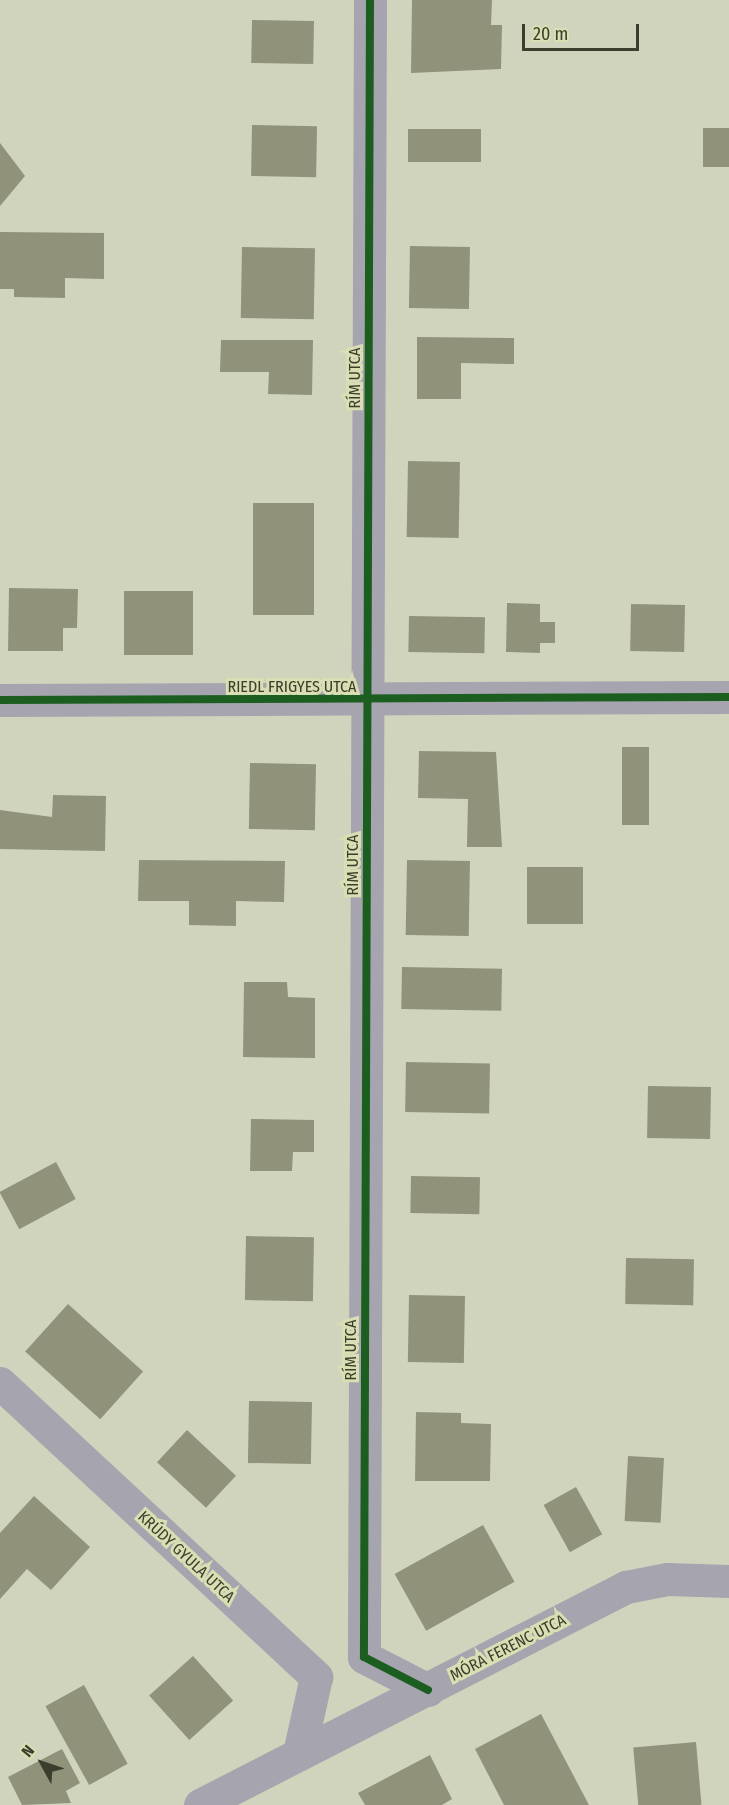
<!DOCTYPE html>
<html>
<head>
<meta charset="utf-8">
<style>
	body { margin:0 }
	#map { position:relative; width:729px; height:1805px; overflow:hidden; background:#d1d4bd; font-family:"Fira Sans Condensed",sans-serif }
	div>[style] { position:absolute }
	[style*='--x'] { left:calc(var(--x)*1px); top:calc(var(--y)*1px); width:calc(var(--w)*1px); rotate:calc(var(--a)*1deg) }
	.building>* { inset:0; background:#90927a; transform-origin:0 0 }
	.minor>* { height:33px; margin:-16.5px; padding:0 16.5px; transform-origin:16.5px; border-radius:16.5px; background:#a6a4ae }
	.cycleway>* { height:8px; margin:-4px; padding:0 4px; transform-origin:4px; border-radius:4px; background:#1b5e20 }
	span { translate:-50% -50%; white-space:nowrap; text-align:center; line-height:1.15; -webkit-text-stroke:6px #d9deb3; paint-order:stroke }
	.street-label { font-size:16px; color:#3c3e2d }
	.north { position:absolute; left:12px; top:1733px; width:60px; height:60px; -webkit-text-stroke:4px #d9deb3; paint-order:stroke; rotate:310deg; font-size:16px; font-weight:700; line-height:24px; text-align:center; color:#3c3e2d }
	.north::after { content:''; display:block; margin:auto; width:21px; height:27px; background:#3c3e2d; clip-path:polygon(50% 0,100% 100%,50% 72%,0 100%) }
	.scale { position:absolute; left:522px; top:24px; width:117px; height:27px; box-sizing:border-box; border:3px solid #3c3e2d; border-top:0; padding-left:8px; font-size:18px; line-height:21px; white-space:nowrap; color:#3c3e2d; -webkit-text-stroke:4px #d9deb3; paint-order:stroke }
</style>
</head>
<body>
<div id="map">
	<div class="building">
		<i style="clip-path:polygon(412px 0,492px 0,491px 25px,502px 25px,501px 69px,411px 73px)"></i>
		<i style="left:252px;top:20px;width:62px;height:43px;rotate:1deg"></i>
		<i style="left:252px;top:125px;width:65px;height:51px;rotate:1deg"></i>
		<i style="left:703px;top:128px;width:26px;height:39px"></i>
		<i style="left:408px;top:129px;width:73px;height:33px"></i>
		<i style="clip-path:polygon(0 143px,25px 176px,0 206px)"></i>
		<i style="clip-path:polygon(0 232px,104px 233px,104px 279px,65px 278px,65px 298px,14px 297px,14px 289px,0 289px)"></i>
		<i style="left:410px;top:246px;width:60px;height:62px;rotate:1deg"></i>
		<i style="left:242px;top:247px;width:73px;height:71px;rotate:1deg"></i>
		<i style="clip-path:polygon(417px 337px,514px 338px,514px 364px,461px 363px,461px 399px,417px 399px)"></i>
		<i style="clip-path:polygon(221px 340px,313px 340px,312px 395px,268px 394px,269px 372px,220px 372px)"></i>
		<i style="left:408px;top:461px;width:52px;height:76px;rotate:1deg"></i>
		<i style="left:253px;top:503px;width:61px;height:112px"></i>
		<i style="clip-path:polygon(9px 588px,78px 589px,77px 628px,63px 628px,63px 651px,8px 651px)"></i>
		<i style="left:124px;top:591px;width:69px;height:64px"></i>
		<i style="clip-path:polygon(507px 603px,540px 604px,540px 622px,555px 622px,555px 643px,540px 643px,540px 653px,506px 652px)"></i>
		<i style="left:631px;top:604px;width:54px;height:47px;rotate:1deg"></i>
		<i style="left:409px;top:616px;width:76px;height:36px;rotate:1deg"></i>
		<i style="left:622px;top:747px;width:27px;height:78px"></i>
		<i style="clip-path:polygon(419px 751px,496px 752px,502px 847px,467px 847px,468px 799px,418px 798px)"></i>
		<i style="left:250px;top:763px;width:66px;height:66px;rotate:1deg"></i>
		<i style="clip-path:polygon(53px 795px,106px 796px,105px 851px,0 849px,0 810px,52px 817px)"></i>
		<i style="clip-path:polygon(139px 860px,285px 861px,284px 902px,236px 901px,236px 926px,189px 925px,189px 901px,138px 901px)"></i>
		<i style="left:407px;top:860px;width:63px;height:75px;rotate:1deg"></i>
		<i style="left:527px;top:867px;width:56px;height:57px"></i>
		<i style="left:402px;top:967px;width:100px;height:42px;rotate:1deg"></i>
		<i style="clip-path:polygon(244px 982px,287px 982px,288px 997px,315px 998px,315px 1058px,243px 1057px)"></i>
		<i style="left:406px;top:1062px;width:84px;height:50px;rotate:1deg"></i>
		<i style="left:648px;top:1086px;width:63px;height:52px;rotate:1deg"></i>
		<i style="clip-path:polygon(251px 1119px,314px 1120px,314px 1152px,293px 1152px,292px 1171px,250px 1171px)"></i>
		<i style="left:56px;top:1162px;width:42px;height:64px;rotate:62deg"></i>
		<i style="left:411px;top:1176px;width:69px;height:37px;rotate:1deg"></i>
		<i style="left:246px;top:1236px;width:68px;height:64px;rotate:1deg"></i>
		<i style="left:626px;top:1258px;width:68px;height:46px;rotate:1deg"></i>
		<i style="left:409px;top:1295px;width:56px;height:67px;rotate:1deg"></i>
		<i style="left:68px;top:1304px;width:101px;height:64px;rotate:42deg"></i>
		<i style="left:249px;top:1401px;width:63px;height:62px;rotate:1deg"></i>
		<i style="clip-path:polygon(416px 1412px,461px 1413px,461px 1423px,491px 1424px,490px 1481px,415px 1481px)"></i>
		<i style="left:187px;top:1430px;width:67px;height:44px;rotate:43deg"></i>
		<i style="left:628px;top:1456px;width:36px;height:65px;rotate:3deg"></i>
		<i style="left:576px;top:1487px;width:54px;height:37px;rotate:61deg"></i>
		<i style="clip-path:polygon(34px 1496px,90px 1547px,51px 1590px,27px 1569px,0 1599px,0 1533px)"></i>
		<i style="left:483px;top:1525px;width:65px;height:101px;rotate:61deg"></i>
		<i style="left:193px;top:1656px;width:60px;height:59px;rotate:48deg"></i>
		<i style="left:84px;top:1685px;width:90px;height:44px;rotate:61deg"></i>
		<i style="clip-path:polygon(541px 1714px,589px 1805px,504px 1805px,475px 1749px)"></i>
		<i style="left:696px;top:1742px;width:63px;height:63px;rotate:85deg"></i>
		<i style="clip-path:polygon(62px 1749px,80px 1783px,66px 1791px,71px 1803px,22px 1805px,8px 1777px)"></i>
		<i style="clip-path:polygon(430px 1755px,452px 1799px,442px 1805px,365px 1805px,358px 1793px)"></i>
	</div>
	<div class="minor">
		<i style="--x:370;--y:0;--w:1657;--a:90.21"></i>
		<i style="--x:364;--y:1657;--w:72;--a:27.3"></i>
		<i style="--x:0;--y:700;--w:729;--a:-0.24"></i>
		<i style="--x:0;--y:1383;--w:432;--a:42.9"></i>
		<i style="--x:299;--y:1753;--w:78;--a:-77.4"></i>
		<i style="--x:200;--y:1805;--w:479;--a:-27.1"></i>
		<i style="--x:626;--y:1587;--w:42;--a:-11"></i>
		<i style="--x:667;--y:1579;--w:62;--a:1.8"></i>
	</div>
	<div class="cycleway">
		<i style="--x:370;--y:0;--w:1657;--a:90.21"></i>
		<i style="--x:364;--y:1657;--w:72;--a:27.3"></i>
		<i style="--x:0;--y:700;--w:729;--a:-0.24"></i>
	</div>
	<div class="street-label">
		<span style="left:355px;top:378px;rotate:-90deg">RÍM UTCA</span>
		<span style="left:292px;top:687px">RIEDL FRIGYES UTCA</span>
		<span style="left:353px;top:865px;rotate:-90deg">RÍM UTCA</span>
		<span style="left:351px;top:1350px;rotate:-90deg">RÍM UTCA</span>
		<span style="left:186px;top:1557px;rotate:43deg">KRÚDY GYULA UTCA</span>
		<span style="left:508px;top:1648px;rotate:-27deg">MÓRA FERENC UTCA</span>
	</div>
	<div class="north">N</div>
	<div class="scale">20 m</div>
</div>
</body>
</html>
